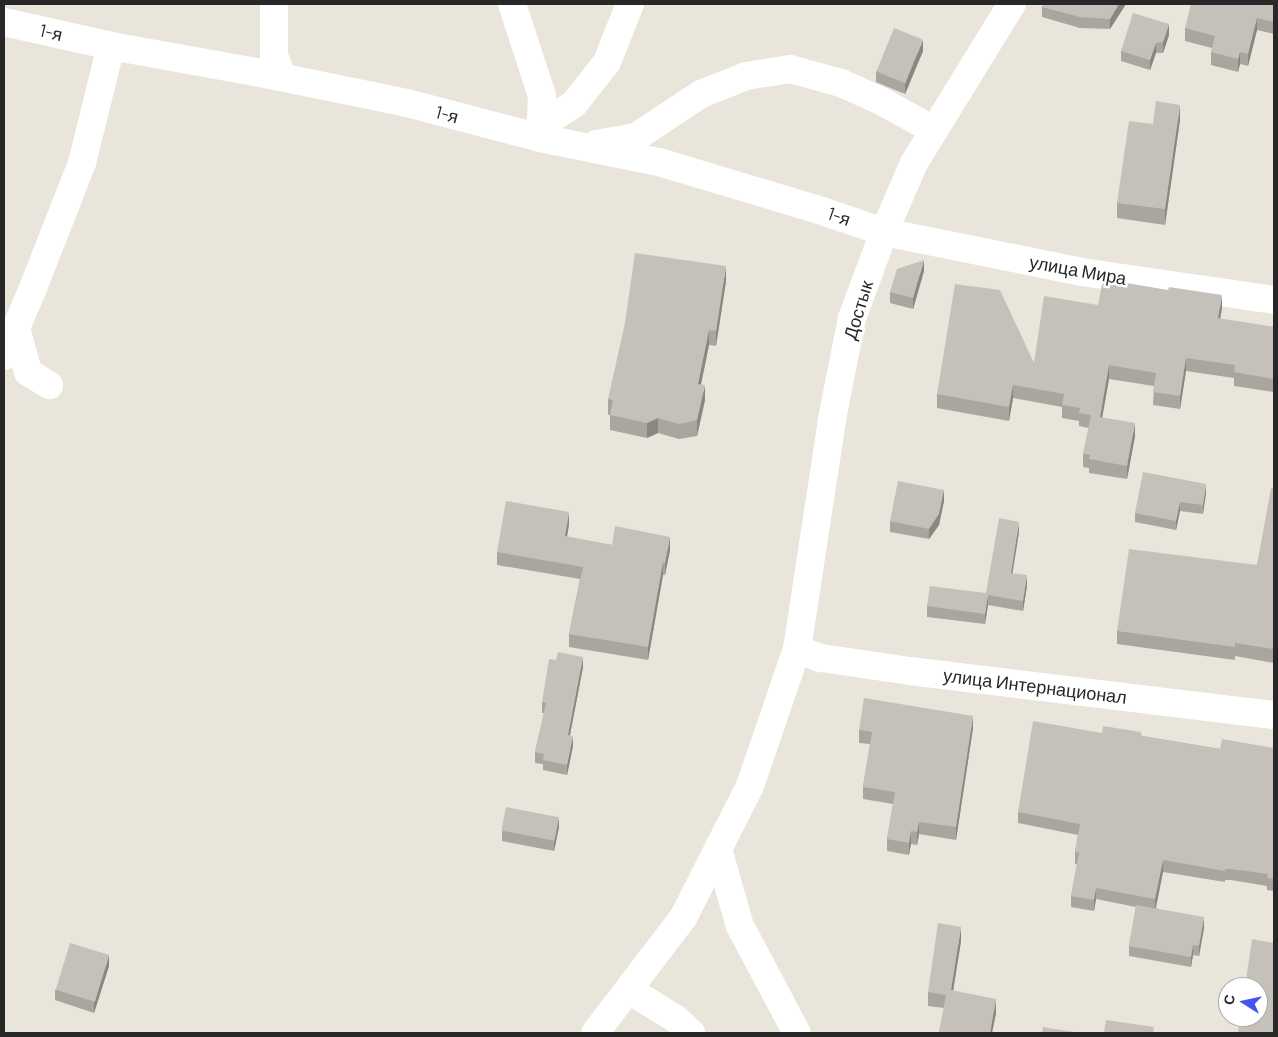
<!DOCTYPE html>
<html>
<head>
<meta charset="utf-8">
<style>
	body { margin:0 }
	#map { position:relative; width:1278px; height:1037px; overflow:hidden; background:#eae5db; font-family:Barlow,sans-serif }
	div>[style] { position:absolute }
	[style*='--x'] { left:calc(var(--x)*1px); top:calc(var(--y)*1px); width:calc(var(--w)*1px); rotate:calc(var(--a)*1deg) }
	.minor>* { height:28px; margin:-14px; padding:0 14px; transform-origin:14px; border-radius:14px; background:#fff }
	.wall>* { inset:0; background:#a9a6a0 }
	.shaded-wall>* { inset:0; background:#8a8782 }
	.building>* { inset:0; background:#c5c1ba; transform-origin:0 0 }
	span { translate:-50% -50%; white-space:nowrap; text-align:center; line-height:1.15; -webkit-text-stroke:5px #fff; paint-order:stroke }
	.street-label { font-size:18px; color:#282828 }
	.frame { position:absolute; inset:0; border:5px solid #282828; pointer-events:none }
	.north { position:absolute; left:1218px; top:977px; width:50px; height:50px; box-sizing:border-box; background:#fff; border:1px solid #a9a9a9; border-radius:50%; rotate:280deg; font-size:14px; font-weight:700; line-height:20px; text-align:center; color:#282828 }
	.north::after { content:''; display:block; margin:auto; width:18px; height:22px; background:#4355ee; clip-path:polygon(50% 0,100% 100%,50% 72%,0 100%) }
</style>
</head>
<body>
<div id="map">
	<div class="minor">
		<i style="--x:274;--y:4;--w:51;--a:90"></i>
		<i style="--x:274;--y:55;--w:23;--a:70"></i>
		<i style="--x:512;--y:4;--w:97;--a:71.9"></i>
		<i style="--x:542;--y:96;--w:42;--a:92.7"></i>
		<i style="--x:4;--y:22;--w:110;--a:12.6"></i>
		<i style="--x:111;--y:46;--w:146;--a:10.2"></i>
		<i style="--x:255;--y:72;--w:155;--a:11.5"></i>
		<i style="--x:407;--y:103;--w:138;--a:14.7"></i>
		<i style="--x:540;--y:138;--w:121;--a:11.4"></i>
		<i style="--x:659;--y:162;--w:164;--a:16.7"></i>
		<i style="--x:816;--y:209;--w:72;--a:18.7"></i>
		<i style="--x:884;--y:232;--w:202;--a:11.4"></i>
		<i style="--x:1082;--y:272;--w:194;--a:8.3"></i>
		<i style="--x:540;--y:126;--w:40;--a:-32.9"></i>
		<i style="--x:574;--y:104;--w:53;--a:-51.8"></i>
		<i style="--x:607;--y:62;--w:62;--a:-68.4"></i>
		<i style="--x:596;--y:144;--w:41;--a:-9.9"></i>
		<i style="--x:636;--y:137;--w:78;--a:-33.5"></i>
		<i style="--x:701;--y:94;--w:48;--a:-21.8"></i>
		<i style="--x:746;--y:76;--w:45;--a:-9"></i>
		<i style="--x:790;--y:69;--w:53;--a:15.4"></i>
		<i style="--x:841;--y:83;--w:44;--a:24.2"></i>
		<i style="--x:881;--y:101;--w:60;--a:28.7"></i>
		<i style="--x:16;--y:328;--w:46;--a:74.7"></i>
		<i style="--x:28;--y:372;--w:25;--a:32"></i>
		<i style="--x:4;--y:356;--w:74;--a:-66.9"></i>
		<i style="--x:33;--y:288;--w:134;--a:-68.6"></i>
		<i style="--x:82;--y:163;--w:121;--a:-76.1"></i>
		<i style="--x:797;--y:649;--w:26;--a:21"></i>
		<i style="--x:821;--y:658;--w:90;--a:8.3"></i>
		<i style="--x:910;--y:671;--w:367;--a:6.9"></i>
		<i style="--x:718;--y:849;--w:80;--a:74.1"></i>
		<i style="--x:740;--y:926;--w:121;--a:62"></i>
		<i style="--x:629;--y:990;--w:55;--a:31.7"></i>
		<i style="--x:676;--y:1019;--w:21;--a:43"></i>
		<i style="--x:595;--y:1033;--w:145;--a:-52.6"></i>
		<i style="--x:683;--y:918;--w:148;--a:-63.1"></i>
		<i style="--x:750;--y:786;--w:145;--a:-71.1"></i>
		<i style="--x:797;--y:649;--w:233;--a:-81.3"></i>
		<i style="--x:832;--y:419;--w:103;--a:-78.8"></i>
		<i style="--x:852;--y:318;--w:92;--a:-69.6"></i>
		<i style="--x:884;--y:232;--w:75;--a:-66.5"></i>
		<i style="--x:914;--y:163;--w:187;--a:-58.4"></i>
	</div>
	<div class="wall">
		<i style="clip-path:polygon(1126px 4px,1110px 29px,1080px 28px,1042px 17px,1042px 7px)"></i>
		<i style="clip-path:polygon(1274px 4px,1274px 34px,1257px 30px,1248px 66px,1240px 64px,1238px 72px,1211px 65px,1211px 52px,1212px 48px,1185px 41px,1185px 28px)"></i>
		<i style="clip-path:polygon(1169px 35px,1163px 53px,1156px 53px,1150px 70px,1121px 61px,1121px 51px)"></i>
		<i style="clip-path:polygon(923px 51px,905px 94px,876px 82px,876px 71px)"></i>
		<i style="clip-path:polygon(1180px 120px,1165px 225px,1117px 218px,1117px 203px,1153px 124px)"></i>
		<i style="clip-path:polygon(924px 271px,913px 309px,890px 303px,890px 292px)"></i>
		<i style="clip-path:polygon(726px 281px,716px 346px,709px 345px,701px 384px,705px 400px,697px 436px,679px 439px,658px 433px,647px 438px,610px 430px,610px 415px,608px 415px,608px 399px)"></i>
		<i style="clip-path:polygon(1098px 305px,1222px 308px,1220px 319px,1274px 327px,1274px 392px,1234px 386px,1234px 378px,1186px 371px,1180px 409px,1153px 405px,1154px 386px,1109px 379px,1102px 417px,1135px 436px,1127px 479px,1089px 473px,1089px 468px,1083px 467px,1083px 454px,1089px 428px,1079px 426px,1079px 421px,1062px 418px,1062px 407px,1013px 398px,1009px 421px,937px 408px,937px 394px,1034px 363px)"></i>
		<i style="clip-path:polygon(1274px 489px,1274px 663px,1235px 656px,1235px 660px,1117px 644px,1117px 631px,1257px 565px)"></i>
		<i style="clip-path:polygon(1206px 493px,1203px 514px,1180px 511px,1176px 530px,1135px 522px,1135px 513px)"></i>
		<i style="clip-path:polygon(944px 501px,939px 525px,929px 539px,890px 532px,890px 521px)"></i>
		<i style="clip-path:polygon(569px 524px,567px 537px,612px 545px,670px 550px,665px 575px,663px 575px,648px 660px,569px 647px,569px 634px,580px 579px,497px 565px,497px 552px)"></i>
		<i style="clip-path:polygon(1019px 532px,1012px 573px,1027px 586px,1023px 611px,988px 605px,985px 624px,927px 617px,927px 606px,986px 593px)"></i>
		<i style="clip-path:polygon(583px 667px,570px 735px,573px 746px,567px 775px,543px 770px,543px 764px,535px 763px,535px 752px,544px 713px,542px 713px,542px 702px)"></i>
		<i style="clip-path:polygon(973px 728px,956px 840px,919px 834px,917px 845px,911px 844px,909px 855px,887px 851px,887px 839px,893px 804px,863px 799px,863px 787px,870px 744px,859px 743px,859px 730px)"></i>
		<i style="clip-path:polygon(1102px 733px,1142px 736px,1220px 749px,1274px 748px,1274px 891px,1267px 890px,1267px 886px,1231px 880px,1225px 880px,1225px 882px,1163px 872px,1156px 908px,1204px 928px,1199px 956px,1193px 955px,1191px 967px,1129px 956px,1129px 946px,1136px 907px,1096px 899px,1094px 911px,1071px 907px,1071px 896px,1077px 864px,1075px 864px,1075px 852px,1078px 835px,1018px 823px,1018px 812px)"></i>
		<i style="clip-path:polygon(559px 827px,554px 851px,502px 841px,502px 831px)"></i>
		<i style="clip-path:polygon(961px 941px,953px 991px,996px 1013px,992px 1033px,939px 1033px,944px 1008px,928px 1006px,928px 992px)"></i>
		<i style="clip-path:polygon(109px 966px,94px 1013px,55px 1000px,55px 990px)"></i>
	</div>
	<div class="shaded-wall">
		<i style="clip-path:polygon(1119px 4px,1126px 4px,1110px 29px,1110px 19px)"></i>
		<i style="clip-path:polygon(1257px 18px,1257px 30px,1248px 66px,1248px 54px)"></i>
		<i style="clip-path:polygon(1169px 24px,1169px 35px,1163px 53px,1163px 42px)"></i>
		<i style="clip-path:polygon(923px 40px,923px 51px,905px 94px,905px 84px)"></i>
		<i style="clip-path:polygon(1156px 43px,1156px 53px,1150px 70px,1150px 60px)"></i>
		<i style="clip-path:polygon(1240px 52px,1240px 64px,1238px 72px,1238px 59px)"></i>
		<i style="clip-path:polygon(1180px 105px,1180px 120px,1165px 225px,1165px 209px)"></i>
		<i style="clip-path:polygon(924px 260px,924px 271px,913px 309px,913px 298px)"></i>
		<i style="clip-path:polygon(726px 266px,726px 281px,716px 346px,716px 331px)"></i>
		<i style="clip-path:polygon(1222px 295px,1222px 308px,1218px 332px,1218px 318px)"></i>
		<i style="clip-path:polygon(709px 330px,709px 345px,698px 399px,698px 384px)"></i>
		<i style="clip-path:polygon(1186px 358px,1186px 371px,1180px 409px,1180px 396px)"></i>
		<i style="clip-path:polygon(1109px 365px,1109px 379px,1100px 430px,1100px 417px)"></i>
		<i style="clip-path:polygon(705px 385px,705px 400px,697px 436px,697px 420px)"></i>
		<i style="clip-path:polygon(1013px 385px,1013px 398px,1009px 421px,1009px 407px)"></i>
		<i style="clip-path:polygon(658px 418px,658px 433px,647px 438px,647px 423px)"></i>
		<i style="clip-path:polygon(1135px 423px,1135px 436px,1127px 479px,1127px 466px)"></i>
		<i style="clip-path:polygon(1206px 484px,1206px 493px,1203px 514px,1203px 505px)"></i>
		<i style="clip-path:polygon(944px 490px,944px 501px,939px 525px,929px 539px,929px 529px)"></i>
		<i style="clip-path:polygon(1180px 502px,1180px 511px,1176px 530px,1176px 521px)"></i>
		<i style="clip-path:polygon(569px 512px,569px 524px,565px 549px,565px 536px)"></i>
		<i style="clip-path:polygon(1019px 522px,1019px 532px,1011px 583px,1011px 573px)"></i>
		<i style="clip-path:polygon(670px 537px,670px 550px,665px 575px,665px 563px)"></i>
		<i style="clip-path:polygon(663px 562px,663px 575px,648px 660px,648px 647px)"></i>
		<i style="clip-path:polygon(1027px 575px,1027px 586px,1023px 611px,1023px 601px)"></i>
		<i style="clip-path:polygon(988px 595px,988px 605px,985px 624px,985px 614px)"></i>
		<i style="clip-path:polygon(583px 657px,583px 667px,568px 745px,568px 735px)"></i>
		<i style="clip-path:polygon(973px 716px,973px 728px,956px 840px,956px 827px)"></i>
		<i style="clip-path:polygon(573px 736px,573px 746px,567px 775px,567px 765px)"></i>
		<i style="clip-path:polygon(559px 817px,559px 827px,554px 851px,554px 841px)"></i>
		<i style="clip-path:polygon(919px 822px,919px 834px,917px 845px,917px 832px)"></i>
		<i style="clip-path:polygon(911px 831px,911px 844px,909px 855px,909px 843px)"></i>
		<i style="clip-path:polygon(1163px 860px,1163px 872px,1155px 911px,1155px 899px)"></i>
		<i style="clip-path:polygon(1096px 888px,1096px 899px,1094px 911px,1094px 900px)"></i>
		<i style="clip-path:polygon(1204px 917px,1204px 928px,1199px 956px,1199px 946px)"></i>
		<i style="clip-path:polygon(961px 927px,961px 941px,951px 1004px,951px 990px)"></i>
		<i style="clip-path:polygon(1193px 945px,1193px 955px,1191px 967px,1191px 957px)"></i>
		<i style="clip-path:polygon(109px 955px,109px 966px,94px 1013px,94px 1003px)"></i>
		<i style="clip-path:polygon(996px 999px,996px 1013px,992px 1033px,990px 1033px)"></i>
	</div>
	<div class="building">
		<i style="clip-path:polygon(1043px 4px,1119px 4px,1110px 19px,1080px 17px,1042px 7px)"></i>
		<i style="clip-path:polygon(1191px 4px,1274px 4px,1274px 22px,1257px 18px,1248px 54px,1240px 52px,1238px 59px,1211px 52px,1215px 36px,1185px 28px)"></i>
		<i style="clip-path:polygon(1133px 13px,1169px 24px,1163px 42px,1156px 43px,1150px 60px,1121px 51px)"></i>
		<i style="left:894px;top:28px;width:31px;height:47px;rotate:22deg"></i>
		<i style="clip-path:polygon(1156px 101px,1180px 105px,1165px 209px,1117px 203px,1129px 121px,1153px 124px)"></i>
		<i style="clip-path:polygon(635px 253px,726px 266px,716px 331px,709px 330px,698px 384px,705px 385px,697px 420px,679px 424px,658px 418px,647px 423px,610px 415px,613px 400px,608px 399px,625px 323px)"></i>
		<i style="clip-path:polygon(924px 260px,913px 298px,890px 292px,897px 269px)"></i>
		<i style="clip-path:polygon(1103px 279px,1168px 290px,1169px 287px,1222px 295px,1218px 318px,1274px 327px,1274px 379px,1234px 372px,1235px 365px,1186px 358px,1180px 396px,1153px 392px,1156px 373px,1109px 365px,1100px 417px,1135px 423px,1127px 466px,1089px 459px,1090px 455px,1083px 454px,1091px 415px,1079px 413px,1080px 408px,1062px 405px,1064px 394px,1013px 385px,1009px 407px,937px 394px,955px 284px,1000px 290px,1034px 363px,1044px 296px,1098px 305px)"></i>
		<i style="clip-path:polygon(1143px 472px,1206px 484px,1203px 505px,1180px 502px,1176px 521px,1135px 513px)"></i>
		<i style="clip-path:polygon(898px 481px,944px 490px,939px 514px,929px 529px,890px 521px)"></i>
		<i style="clip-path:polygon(1271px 488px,1274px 489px,1274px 649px,1235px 643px,1235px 647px,1117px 631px,1129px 549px,1257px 565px)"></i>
		<i style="clip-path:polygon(506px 501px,569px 512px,565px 536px,612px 545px,615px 526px,670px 537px,665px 563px,663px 562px,648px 647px,569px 634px,583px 567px,497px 552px)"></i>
		<i style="clip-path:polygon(999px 518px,1019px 522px,1011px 573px,1027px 575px,1023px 601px,988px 595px,985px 614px,927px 606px,930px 586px,986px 593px)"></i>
		<i style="clip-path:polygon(558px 652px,583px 657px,568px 735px,573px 736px,567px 765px,543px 760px,544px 754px,535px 752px,546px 703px,542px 702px,549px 659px,556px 660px)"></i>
		<i style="clip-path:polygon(864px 698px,973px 716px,956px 827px,919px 822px,917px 832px,911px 831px,909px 843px,887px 839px,895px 792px,863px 787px,872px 732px,859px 730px)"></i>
		<i style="clip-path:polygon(1033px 721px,1102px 733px,1103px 726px,1141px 732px,1142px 736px,1220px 749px,1222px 739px,1274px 748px,1274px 879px,1267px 878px,1268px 874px,1231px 869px,1225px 869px,1225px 871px,1163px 860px,1155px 899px,1096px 888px,1094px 900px,1071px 896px,1079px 853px,1075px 852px,1080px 824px,1018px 812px)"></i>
		<i style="left:506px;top:807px;width:54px;height:24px;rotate:11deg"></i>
		<i style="clip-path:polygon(1136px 905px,1204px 917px,1199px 946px,1193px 945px,1191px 957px,1129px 946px)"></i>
		<i style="clip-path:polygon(938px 923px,961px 927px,951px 990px,996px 999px,990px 1033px,939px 1033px,946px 995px,928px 992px)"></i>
		<i style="clip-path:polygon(1252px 939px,1274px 943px,1274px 1033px,1238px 1033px,1240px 1017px,1258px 1017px,1258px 987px,1245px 987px)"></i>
		<i style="left:70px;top:943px;width:41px;height:49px;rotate:17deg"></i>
		<i style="clip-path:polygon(1106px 1020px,1154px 1027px,1153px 1033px,1104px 1033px)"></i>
		<i style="clip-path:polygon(1043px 1027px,1080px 1033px,1042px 1033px)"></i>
	</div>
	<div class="street-label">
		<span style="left:51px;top:32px;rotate:13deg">1-я</span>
		<span style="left:447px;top:114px;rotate:15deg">1-я</span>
		<span style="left:839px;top:216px;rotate:19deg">1-я</span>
		<span style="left:1078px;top:270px;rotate:10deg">улица Мира</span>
		<span style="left:858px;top:310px;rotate:-73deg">Достык</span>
		<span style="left:1035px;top:686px;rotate:7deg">улица Интернационал</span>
	</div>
	<div class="frame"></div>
	<div class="north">С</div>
</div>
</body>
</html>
